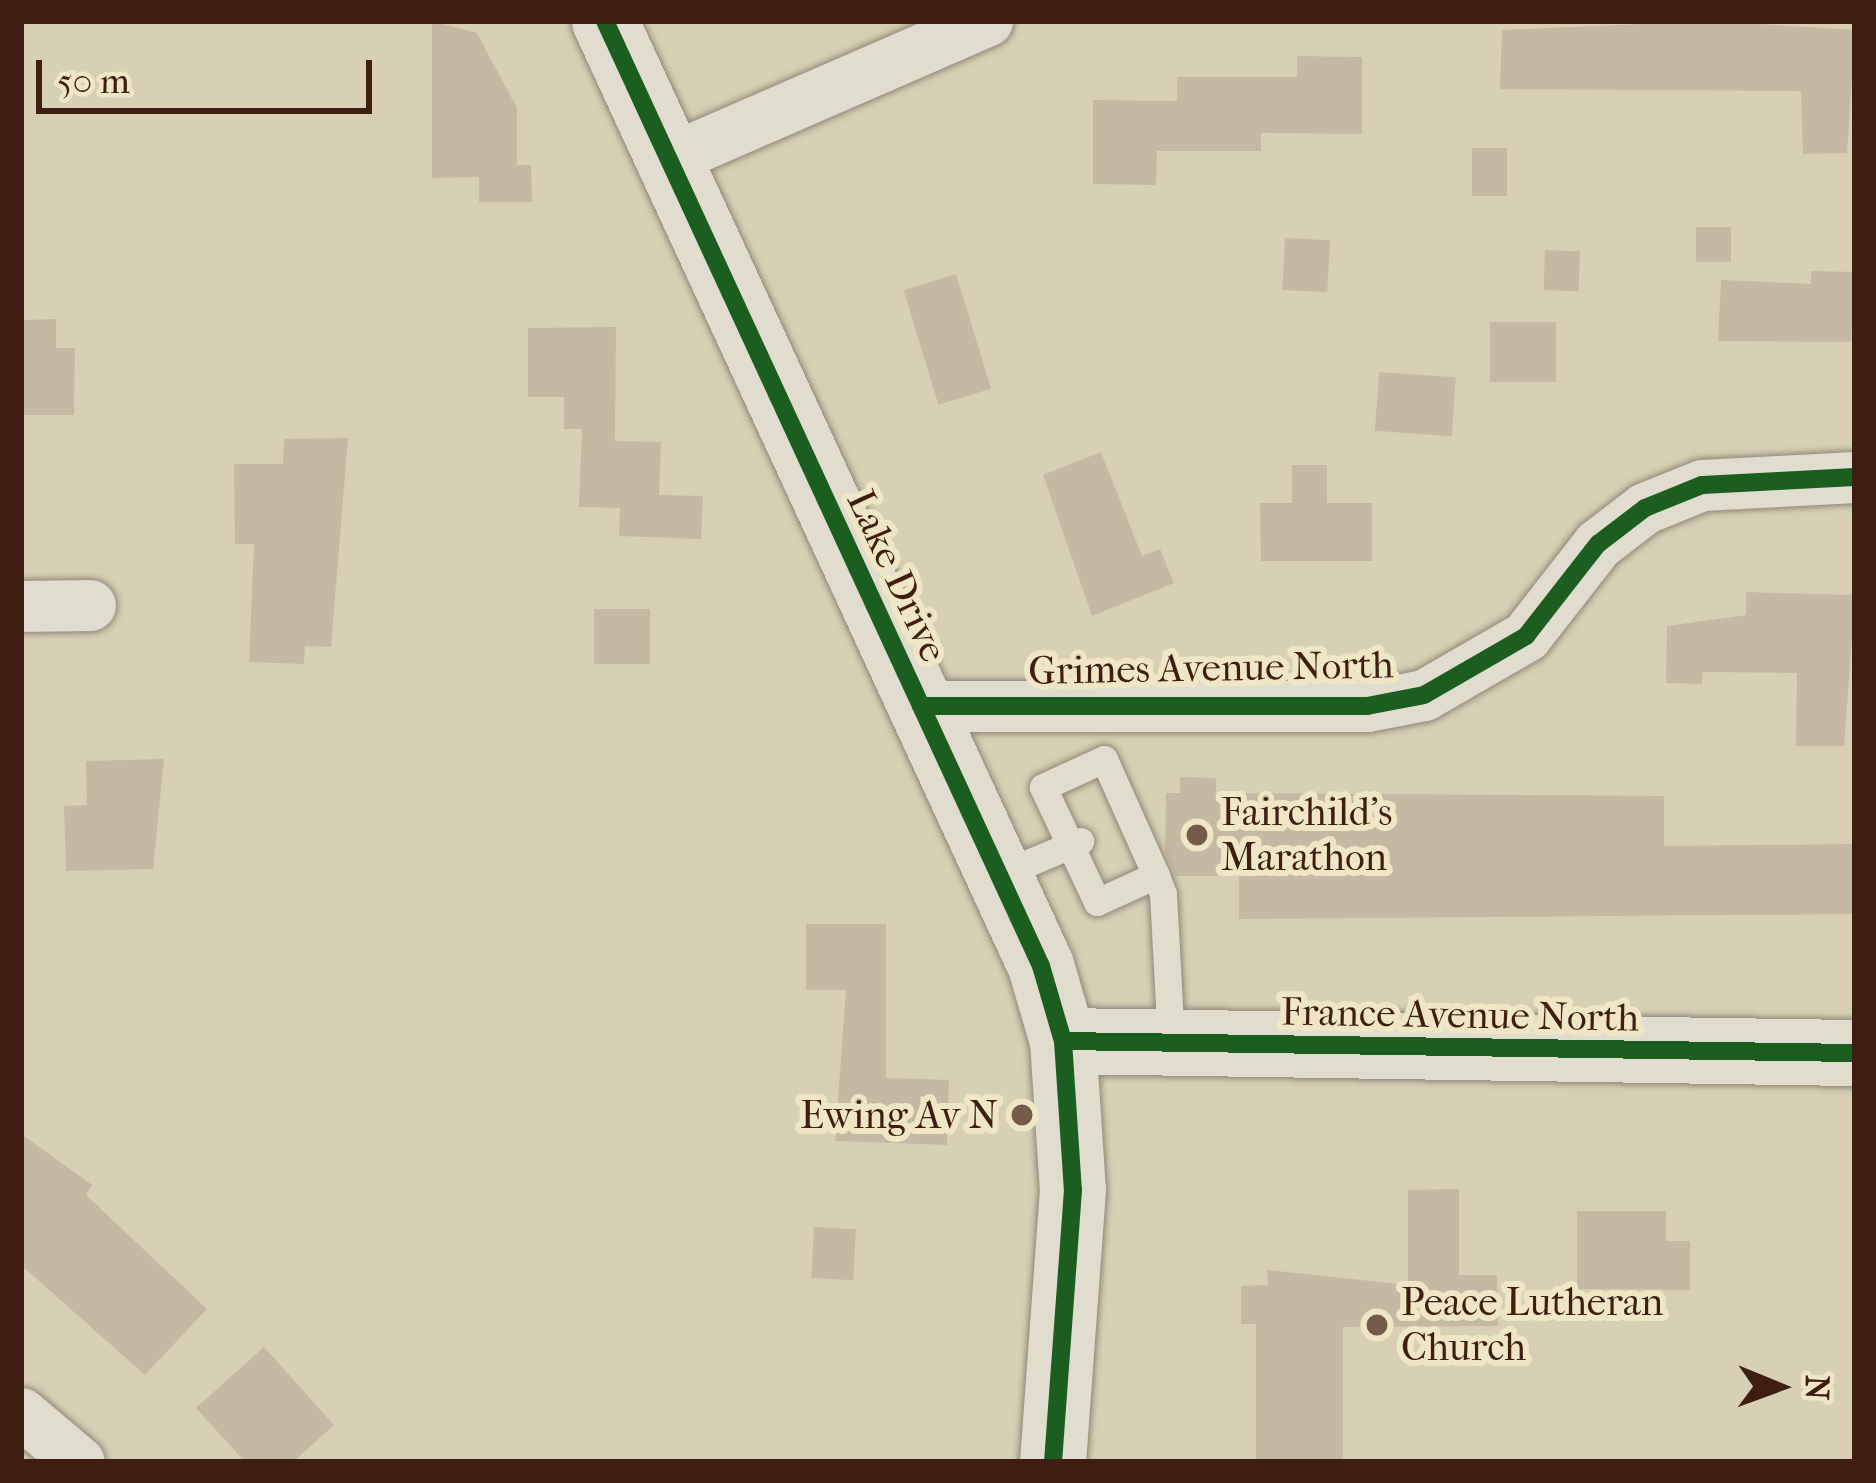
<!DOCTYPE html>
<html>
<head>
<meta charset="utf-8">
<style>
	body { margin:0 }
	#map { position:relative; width:1876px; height:1483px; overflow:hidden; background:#d7d0b5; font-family:"IM FELL French Canon",serif }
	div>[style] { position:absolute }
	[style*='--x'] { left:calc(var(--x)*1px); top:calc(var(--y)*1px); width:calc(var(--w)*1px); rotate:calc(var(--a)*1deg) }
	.building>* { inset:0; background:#c6b9a4; transform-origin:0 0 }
	.roads { filter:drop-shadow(0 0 3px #918878) drop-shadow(0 0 3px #918878) }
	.service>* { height:27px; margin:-13.5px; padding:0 13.5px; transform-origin:13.5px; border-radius:13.5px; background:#e0dcce }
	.minor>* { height:51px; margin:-25.5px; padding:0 25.5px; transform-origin:25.5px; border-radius:25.5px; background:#e0dcce }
	.tertiary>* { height:66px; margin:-33px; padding:0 33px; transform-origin:33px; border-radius:33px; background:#e0dcce }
	.cycleway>* { height:18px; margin:-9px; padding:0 9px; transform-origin:9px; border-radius:9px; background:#1b5e20 }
	.dots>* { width:33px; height:33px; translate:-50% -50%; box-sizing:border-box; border:6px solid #efe6c5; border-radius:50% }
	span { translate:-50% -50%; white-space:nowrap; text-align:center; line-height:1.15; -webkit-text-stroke:12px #efe6c5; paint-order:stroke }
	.street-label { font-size:39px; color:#3e1e11 }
	.poi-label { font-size:39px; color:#3e1e11 }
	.left { translate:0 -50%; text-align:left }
	.right { translate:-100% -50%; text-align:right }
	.frame { position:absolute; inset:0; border:24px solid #3e1e11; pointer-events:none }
	.north { position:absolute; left:1720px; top:1327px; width:120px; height:120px; -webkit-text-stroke:9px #efe6c5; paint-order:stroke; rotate:91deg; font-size:33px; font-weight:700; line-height:48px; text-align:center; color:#3e1e11 }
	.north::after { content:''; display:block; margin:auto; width:42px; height:54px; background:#3e1e11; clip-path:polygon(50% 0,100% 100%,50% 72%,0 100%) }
	.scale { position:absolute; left:36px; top:60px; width:336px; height:54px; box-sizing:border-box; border:6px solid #3e1e11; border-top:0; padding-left:15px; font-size:36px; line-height:42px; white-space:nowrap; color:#3e1e11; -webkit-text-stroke:9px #efe6c5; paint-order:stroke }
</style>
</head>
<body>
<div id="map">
	<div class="building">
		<i style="clip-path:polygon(432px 21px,477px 33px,517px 108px,517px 165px,531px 165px,532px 202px,479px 202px,479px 177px,432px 178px)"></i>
		<i style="clip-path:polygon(1712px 21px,1855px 30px,1847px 153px,1803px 154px,1801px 91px,1500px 89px,1502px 30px)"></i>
		<i style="clip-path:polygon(1297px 56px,1362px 57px,1362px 134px,1261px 133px,1261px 151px,1157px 151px,1156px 185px,1093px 184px,1093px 100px,1177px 101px,1177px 77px,1297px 77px)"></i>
		<i style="left:1472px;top:148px;width:35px;height:48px"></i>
		<i style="left:1696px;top:227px;width:35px;height:35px"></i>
		<i style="left:1285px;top:238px;width:45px;height:52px;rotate:3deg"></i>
		<i style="left:1545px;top:250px;width:35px;height:40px;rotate:2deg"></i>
		<i style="clip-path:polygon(1811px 271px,1855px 272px,1851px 342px,1718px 341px,1721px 280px,1811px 284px)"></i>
		<i style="left:956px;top:274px;width:120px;height:55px;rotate:73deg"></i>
		<i style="clip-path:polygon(56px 319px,56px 348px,75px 348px,74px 415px,21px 415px,21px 320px)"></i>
		<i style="left:1490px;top:322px;width:66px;height:60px"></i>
		<i style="clip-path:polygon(616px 327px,615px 441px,661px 442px,659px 495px,703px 496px,701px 539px,619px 536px,620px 508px,579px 507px,582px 429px,564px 429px,564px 397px,528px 397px,528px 328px)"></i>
		<i style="left:1379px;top:372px;width:77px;height:59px;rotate:4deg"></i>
		<i style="clip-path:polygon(348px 438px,331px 647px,305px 646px,304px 664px,249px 662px,254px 544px,235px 544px,234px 464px,283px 464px,284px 439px)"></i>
		<i style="clip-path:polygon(1101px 452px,1142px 556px,1160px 549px,1174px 583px,1092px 616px,1043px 475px)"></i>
		<i style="clip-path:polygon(1292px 465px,1327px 465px,1327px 503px,1372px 503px,1372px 561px,1261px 561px,1260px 503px,1292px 503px)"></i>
		<i style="clip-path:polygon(1746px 592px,1855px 595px,1844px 746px,1796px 746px,1797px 673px,1703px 672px,1702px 684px,1666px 683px,1667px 626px,1746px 615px)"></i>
		<i style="left:594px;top:609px;width:56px;height:55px"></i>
		<i style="clip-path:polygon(164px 759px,153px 869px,66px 871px,64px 806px,87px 805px,86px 761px)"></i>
		<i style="clip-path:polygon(1180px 777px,1216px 778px,1216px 793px,1664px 796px,1664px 846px,1855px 844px,1855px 914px,1239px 919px,1239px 876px,1176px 876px,1165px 851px,1166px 793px,1180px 793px)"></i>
		<i style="clip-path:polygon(806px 924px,886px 924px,886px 1078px,949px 1080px,947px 1145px,835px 1141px,846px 990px,806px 990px)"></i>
		<i style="clip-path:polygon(21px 1134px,92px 1185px,86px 1195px,207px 1309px,145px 1375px,21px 1265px)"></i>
		<i style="clip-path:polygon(1459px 1189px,1459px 1275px,1497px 1275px,1498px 1326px,1343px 1327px,1343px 1462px,1256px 1462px,1256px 1324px,1241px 1324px,1241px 1286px,1268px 1285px,1267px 1270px,1408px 1285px,1408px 1190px)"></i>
		<i style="clip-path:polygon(1577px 1211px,1666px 1211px,1666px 1241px,1690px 1241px,1690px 1290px,1577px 1289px)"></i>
		<i style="left:814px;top:1227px;width:42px;height:51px;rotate:3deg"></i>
		<i style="clip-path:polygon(264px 1347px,334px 1425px,293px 1462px,245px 1462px,196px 1408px)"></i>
	</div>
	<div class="roads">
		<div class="service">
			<i style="--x:1002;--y:874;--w:85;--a:-22.9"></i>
			<i style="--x:1156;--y:875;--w:65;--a:155.4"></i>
			<i style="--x:1097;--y:902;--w:127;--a:-115.2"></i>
			<i style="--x:1043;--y:787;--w:67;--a:-24.7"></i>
			<i style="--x:1104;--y:759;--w:127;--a:65.9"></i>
			<i style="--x:1156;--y:875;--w:20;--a:70"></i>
			<i style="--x:1163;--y:894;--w:148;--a:86.9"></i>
		</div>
		<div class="minor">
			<i style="--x:669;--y:159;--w:347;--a:-23.5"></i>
			<i style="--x:21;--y:606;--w:69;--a:-0.8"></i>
			<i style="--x:921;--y:706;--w:446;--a:0"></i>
			<i style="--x:1367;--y:706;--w:58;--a:-10.9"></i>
			<i style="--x:1424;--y:695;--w:118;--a:-30"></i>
			<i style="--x:1526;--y:636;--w:117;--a:-52"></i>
			<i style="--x:1598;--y:544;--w:59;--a:-37.5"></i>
			<i style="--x:1645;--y:508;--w:61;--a:-22"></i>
			<i style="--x:1702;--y:485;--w:153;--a:-3"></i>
			<i style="--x:21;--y:1413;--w:76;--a:40.2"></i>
		</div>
		<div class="tertiary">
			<i style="--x:605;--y:21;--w:1041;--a:65.23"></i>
			<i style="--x:1041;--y:966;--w:78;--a:73.7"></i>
			<i style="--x:1063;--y:1041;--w:149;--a:86.2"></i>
			<i style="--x:1073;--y:1190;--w:273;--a:94.2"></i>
			<i style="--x:1063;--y:1041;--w:792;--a:0.87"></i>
		</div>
	</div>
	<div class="cycleway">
		<i style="--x:605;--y:21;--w:1041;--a:65.23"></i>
		<i style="--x:1041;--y:966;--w:78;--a:73.7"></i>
		<i style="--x:1063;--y:1041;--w:149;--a:86.2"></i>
		<i style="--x:1073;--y:1190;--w:273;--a:94.2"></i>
		<i style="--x:921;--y:706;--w:446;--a:0"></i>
		<i style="--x:1367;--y:706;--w:58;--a:-10.9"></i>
		<i style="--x:1424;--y:695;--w:118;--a:-30"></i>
		<i style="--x:1526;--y:636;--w:117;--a:-52"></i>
		<i style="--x:1598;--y:544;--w:59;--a:-37.5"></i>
		<i style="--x:1645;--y:508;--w:61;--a:-22"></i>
		<i style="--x:1702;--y:485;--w:153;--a:-3"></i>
		<i style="--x:1063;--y:1041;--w:792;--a:0.87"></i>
	</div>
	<div class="dots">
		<i style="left:1197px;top:835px;background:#745c4a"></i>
		<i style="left:1022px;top:1115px;background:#745c4a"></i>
		<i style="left:1377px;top:1325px;background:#745c4a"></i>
	</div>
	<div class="street-label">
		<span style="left:897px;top:576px;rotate:65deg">Lake Drive</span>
		<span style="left:1211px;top:668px;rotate:-1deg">Grimes Avenue North</span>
		<span style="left:1460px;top:1015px;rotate:1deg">France Avenue North</span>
	</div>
	<div class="poi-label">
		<span class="left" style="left:1221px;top:835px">Fairchild's<br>Marathon</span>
		<span class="right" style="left:998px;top:1115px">Ewing Av N</span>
		<span class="left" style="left:1401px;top:1325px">Peace Lutheran<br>Church</span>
	</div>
	<div class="frame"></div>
	<div class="north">N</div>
	<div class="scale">50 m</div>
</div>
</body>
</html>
